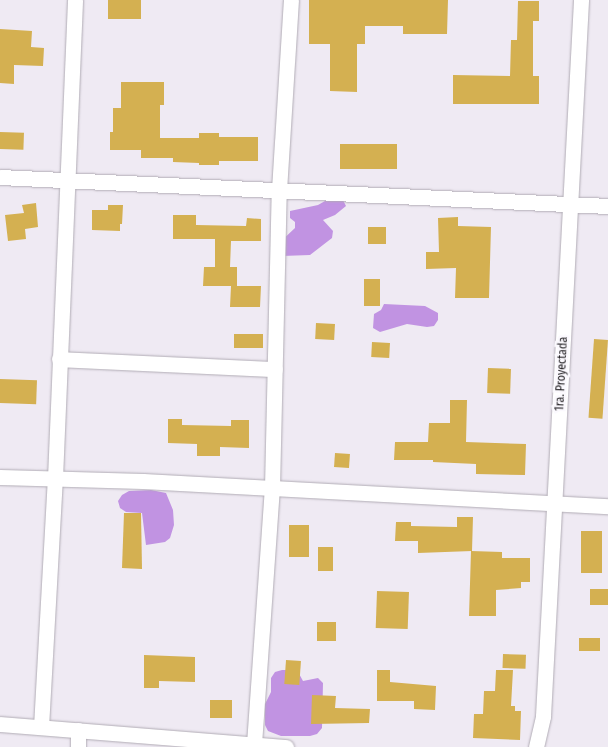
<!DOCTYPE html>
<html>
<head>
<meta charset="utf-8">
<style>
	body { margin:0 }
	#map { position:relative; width:608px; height:747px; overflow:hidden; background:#efeaf3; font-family:"Fira Sans Condensed",sans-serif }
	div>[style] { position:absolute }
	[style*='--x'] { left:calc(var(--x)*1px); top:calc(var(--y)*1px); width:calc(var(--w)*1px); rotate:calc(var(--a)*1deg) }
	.forest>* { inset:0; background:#c193e2 }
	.building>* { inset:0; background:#d4b051; transform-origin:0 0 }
	.roads { filter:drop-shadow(0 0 1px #b1acb5) drop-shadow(0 0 1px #b1acb5) }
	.minor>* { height:15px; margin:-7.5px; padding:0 7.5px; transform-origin:7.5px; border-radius:7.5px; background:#fff }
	span { translate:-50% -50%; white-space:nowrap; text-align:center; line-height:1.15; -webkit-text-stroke:5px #fbf9fe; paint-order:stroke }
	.street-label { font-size:12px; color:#242225 }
</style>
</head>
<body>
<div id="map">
	<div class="forest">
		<i style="clip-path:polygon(343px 200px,346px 206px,335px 215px,323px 220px,333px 231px,332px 238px,310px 255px,282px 256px,279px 243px,295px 228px,295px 222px,290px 218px,290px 211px,318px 205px,325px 201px)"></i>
		<i style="clip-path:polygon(384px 304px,425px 306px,438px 313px,438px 320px,434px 326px,427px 327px,407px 324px,380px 332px,373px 328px,374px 314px,381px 310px)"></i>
		<i style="clip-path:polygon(151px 490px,166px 493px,173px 510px,174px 525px,170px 538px,165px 542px,146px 545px,142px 513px,126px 512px,120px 508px,118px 501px,122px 495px,129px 491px)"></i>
		<i style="clip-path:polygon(282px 670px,297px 670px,303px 681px,318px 678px,323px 683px,322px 728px,317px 734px,310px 736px,281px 736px,268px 731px,265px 725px,265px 704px,271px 692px,271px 678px,275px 672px)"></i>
	</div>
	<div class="building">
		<i style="left:108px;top:0;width:33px;height:19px"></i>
		<i style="clip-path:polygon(309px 0,448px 0,447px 34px,403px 34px,403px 26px,365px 26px,365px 44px,357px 44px,357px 92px,330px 91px,330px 44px,309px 44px)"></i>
		<i style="clip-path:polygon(518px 1px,539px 1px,539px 21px,533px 21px,533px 76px,539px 76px,539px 104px,453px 104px,453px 75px,510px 76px,511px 40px,517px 40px)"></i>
		<i style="clip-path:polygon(0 29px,32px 31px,31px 47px,44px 48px,43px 66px,14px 65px,14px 84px,0 83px)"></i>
		<i style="clip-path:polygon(121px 82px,164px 82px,164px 105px,160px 105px,160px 138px,199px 138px,199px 133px,219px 133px,219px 137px,258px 137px,258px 161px,219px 161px,219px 165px,199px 165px,199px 163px,173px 162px,173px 158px,141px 158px,141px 150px,110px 150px,110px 132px,113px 132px,113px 108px,121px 108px)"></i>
		<i style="left:0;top:132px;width:24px;height:17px;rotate:2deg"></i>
		<i style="left:340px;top:144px;width:57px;height:25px"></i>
		<i style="clip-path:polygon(36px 203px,38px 227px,25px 229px,26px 239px,8px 241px,5px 215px,24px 213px,22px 205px)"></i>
		<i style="clip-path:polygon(108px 205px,123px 205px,122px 224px,120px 224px,120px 231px,92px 230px,92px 210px,108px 210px)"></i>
		<i style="clip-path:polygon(173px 215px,196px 215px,196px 225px,246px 226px,247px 218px,261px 219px,261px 241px,231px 241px,230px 267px,237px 267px,237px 286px,261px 286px,260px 307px,230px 307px,231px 286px,203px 286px,204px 267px,215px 267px,215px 239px,173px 239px)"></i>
		<i style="clip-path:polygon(458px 217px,458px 226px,491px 227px,489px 298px,455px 298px,456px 268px,426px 269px,426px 252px,439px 252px,438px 218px)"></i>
		<i style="left:368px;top:227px;width:18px;height:17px"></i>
		<i style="left:364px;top:279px;width:16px;height:27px"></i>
		<i style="left:316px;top:323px;width:19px;height:16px;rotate:3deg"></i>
		<i style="left:234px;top:334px;width:29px;height:14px"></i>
		<i style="left:594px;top:339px;width:14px;height:79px;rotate:4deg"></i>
		<i style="left:372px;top:342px;width:18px;height:15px;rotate:3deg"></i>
		<i style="left:488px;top:368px;width:23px;height:25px;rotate:2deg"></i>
		<i style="left:0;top:379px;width:37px;height:24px;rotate:2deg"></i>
		<i style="clip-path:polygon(450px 400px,467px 400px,466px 442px,526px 444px,525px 475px,476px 474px,476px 464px,433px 462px,433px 460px,394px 460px,395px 442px,428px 442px,429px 423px,450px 423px)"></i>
		<i style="clip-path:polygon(168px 419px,182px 419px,182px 425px,231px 426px,231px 420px,249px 420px,249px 448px,220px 447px,220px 456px,197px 456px,197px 444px,168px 443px)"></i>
		<i style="left:335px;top:453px;width:15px;height:14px;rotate:4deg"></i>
		<i style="clip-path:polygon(124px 513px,141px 513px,142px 569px,122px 568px)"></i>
		<i style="clip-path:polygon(457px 517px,473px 517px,472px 551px,418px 553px,418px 541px,395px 541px,396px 522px,411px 522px,411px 526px,457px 527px)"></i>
		<i style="left:289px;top:525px;width:20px;height:32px"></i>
		<i style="left:581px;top:531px;width:21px;height:42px"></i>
		<i style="left:318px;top:547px;width:15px;height:24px"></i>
		<i style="clip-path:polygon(471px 551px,502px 552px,502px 558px,530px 558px,530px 582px,521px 582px,521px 588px,496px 590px,496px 616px,469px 616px)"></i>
		<i style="left:590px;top:589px;width:18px;height:16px"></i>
		<i style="left:377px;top:591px;width:32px;height:37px;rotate:2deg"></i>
		<i style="left:317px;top:622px;width:19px;height:19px"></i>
		<i style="left:579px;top:638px;width:21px;height:13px"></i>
		<i style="left:503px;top:654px;width:23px;height:14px;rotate:2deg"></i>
		<i style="clip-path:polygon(144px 655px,195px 657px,195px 682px,159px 681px,159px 688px,144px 688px)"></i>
		<i style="left:286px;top:660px;width:15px;height:24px;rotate:4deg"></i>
		<i style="clip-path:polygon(377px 670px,390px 670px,390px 682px,436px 686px,435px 710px,414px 709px,414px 701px,377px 701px)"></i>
		<i style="clip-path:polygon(496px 670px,513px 670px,511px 706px,515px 706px,515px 711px,521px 711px,520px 740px,473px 738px,474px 714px,483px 714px,484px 691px,495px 691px)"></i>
		<i style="clip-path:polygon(312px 695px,336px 696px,335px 708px,370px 709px,369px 723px,311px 724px)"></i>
		<i style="left:210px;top:700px;width:22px;height:18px"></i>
	</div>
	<div class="roads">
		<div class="minor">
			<i style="--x:0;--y:177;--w:609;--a:2.73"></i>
			<i style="--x:59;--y:359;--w:216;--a:2.7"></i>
			<i style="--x:0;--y:477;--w:143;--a:1.6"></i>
			<i style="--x:143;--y:481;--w:466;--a:3.1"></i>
			<i style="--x:0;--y:724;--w:287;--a:4.6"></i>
			<i style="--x:41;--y:727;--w:249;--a:-86.8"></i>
			<i style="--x:55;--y:478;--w:478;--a:-87.6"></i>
			<i style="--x:78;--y:730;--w:17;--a:90"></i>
			<i style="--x:254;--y:744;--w:257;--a:-86"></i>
			<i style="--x:272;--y:488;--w:298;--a:-88.7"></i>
			<i style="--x:279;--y:190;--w:190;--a:-86.4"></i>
			<i style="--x:536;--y:747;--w:32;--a:-77"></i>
			<i style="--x:543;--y:716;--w:717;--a:-86.96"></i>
		</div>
	</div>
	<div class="street-label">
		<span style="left:562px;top:374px;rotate:-87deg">1ra. Proyectada</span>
	</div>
</div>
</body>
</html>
